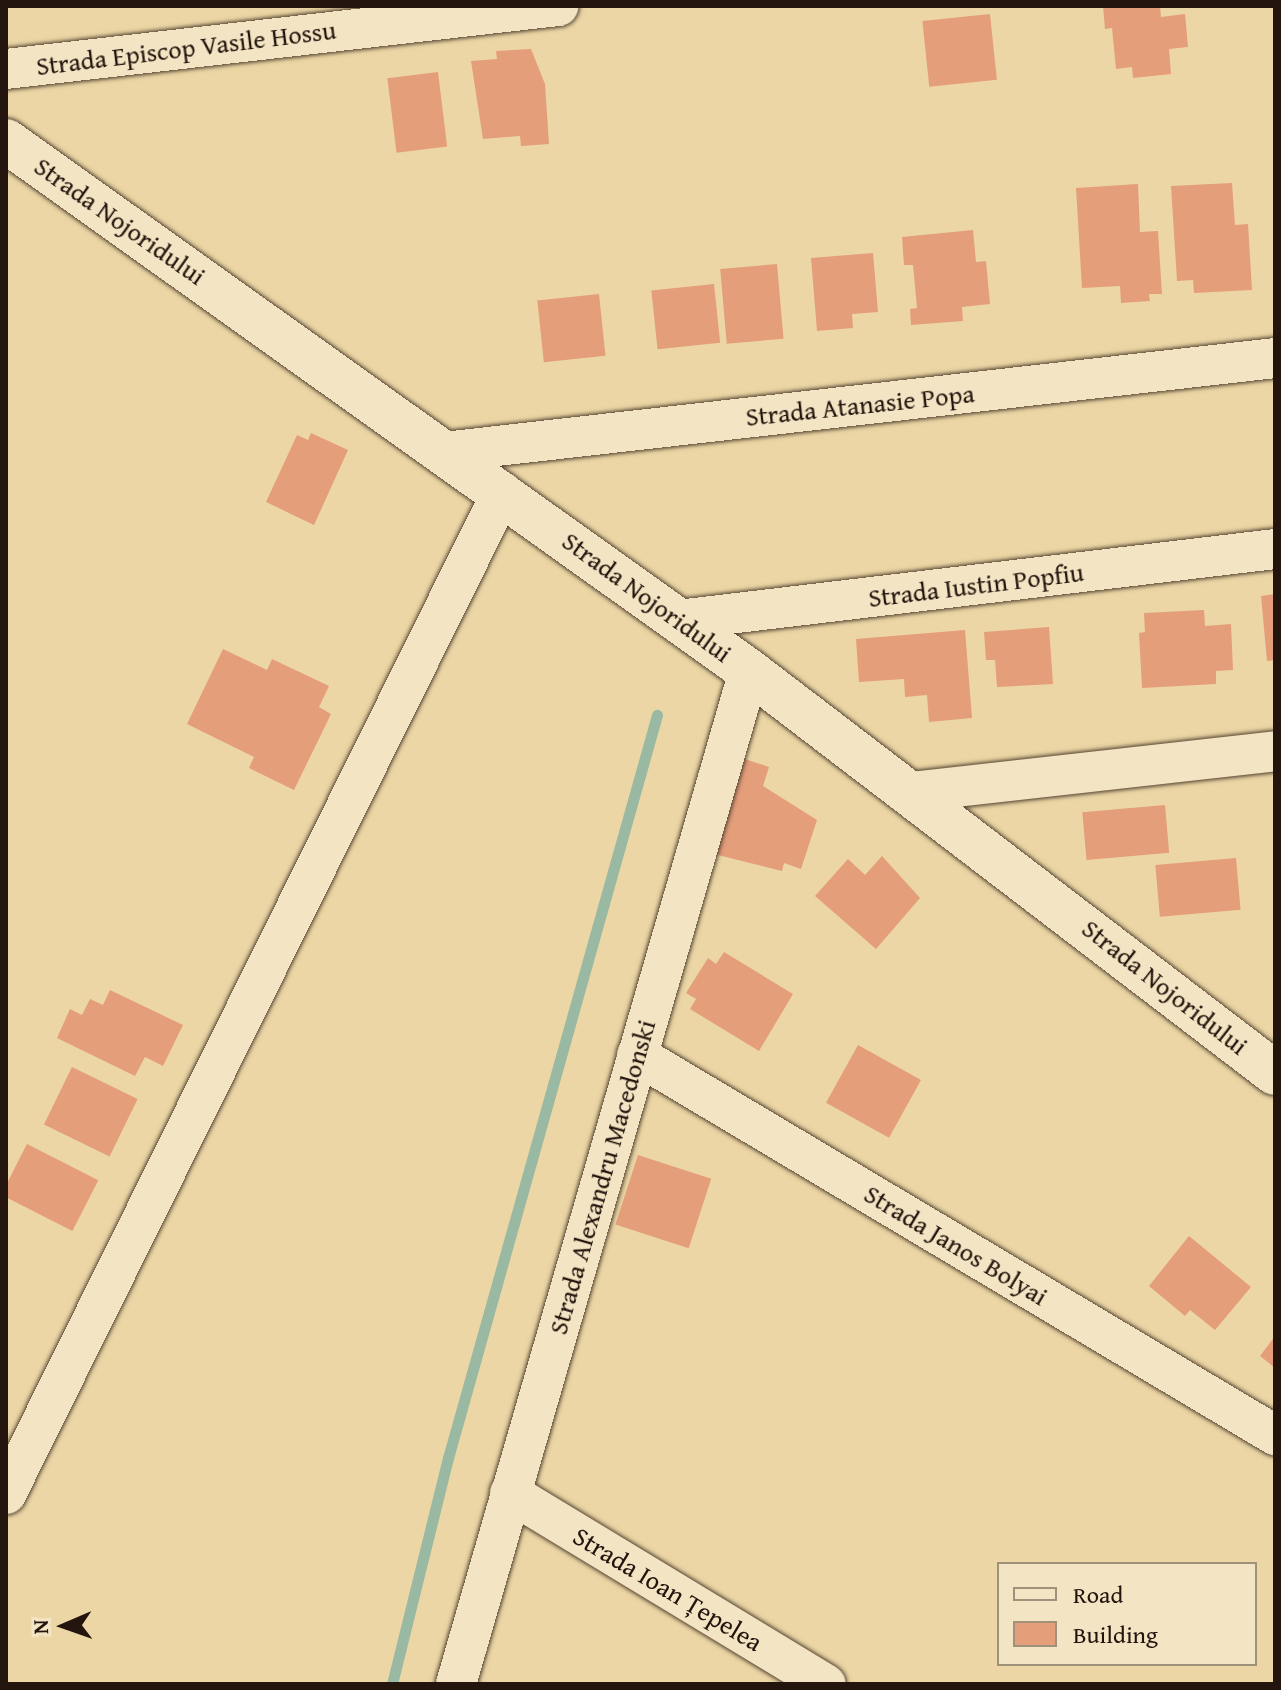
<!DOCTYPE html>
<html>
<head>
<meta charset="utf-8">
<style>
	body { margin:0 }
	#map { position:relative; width:1281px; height:1690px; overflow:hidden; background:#ecd6a5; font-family:"Gentium Book Plus",serif }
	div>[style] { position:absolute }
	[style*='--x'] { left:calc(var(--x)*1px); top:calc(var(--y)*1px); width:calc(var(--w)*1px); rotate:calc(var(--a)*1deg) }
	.stream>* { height:11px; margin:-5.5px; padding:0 5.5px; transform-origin:5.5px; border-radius:5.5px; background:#99b9a3 }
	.building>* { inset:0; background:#e49e7a; transform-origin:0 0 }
	.roads { filter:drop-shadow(0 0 2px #554533) drop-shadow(0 0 2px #554533) }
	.minor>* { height:40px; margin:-20px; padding:0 20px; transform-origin:20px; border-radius:20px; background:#f3e4c4 }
	.secondary>* { height:44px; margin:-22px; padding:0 22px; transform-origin:22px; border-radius:22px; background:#f3e4c4 }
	span { translate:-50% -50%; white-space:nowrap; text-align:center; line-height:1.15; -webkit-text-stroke:6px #f3e4c4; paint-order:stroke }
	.street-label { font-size:26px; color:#23150d }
	.frame { position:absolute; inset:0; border:8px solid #23150d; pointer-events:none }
	.legend { position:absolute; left:997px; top:1562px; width:260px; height:104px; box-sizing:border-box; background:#f3e4c4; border:2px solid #a0917b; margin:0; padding:10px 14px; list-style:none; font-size:24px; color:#23150d }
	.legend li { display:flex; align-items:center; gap:16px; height:40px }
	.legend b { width:40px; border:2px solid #a0917b }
	.north { position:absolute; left:24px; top:1586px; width:80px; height:80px; -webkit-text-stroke:6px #f3e4c4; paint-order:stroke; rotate:268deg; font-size:22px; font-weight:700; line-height:32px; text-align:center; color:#23150d }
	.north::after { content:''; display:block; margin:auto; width:28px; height:36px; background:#23150d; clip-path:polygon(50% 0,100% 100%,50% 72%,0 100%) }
</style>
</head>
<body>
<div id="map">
	<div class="stream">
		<i style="--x:392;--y:1684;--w:233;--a:-76.1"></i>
		<i style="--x:448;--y:1458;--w:772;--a:-74.29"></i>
	</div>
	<div class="building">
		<i style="clip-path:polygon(1103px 6px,1160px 6px,1161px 17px,1185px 14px,1188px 47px,1169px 49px,1171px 74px,1133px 78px,1132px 67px,1116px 69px,1112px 28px,1105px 29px)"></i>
		<i style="left:990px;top:14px;width:66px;height:68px;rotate:84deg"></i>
		<i style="clip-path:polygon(531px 49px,545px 84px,549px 144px,521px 146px,520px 136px,483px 139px,471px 61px,497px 59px,496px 51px)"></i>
		<i style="left:438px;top:72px;width:75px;height:51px;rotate:83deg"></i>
		<i style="clip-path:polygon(1232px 183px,1235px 225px,1248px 224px,1252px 290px,1194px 293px,1193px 280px,1177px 281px,1171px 186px)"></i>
		<i style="clip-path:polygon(1138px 184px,1140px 232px,1158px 231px,1162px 294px,1149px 294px,1150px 301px,1121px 303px,1120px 286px,1082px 288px,1076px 188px)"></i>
		<i style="clip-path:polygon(973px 230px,976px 262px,986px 261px,990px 304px,962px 307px,963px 321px,911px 325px,910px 309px,917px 308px,913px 265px,904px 265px,902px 237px)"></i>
		<i style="clip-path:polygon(873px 253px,878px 312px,852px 314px,853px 328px,817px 331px,811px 258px)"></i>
		<i style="left:777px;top:264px;width:75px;height:57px;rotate:85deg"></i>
		<i style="left:714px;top:284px;width:59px;height:63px;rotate:84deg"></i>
		<i style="left:599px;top:294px;width:62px;height:62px;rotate:84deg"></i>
		<i style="clip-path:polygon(311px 433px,348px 450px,314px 525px,266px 502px,297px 435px,308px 440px)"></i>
		<i style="clip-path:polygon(1275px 594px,1275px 660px,1267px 661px,1261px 596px)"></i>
		<i style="clip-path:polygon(1204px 610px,1205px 626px,1231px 624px,1233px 670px,1216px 671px,1216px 684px,1142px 688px,1139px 633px,1145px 632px,1144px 613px)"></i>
		<i style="clip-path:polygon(1049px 627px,1053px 684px,997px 687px,995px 660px,986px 660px,984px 632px)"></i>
		<i style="clip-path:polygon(965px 630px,972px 718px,929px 722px,927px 695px,905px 697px,904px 679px,859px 682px,856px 639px)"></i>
		<i style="clip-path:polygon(223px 649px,267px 670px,272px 659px,329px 686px,319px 707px,331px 714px,294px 790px,249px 768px,254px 757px,187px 724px)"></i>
		<i style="clip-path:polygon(742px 758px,769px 767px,763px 786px,817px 820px,801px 869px,784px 863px,782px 871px,710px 853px)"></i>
		<i style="left:1165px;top:805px;width:48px;height:83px;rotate:85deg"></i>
		<i style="clip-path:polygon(882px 856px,920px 898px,876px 949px,815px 896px,848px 859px,865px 875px)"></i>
		<i style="left:1236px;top:858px;width:52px;height:81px;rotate:85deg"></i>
		<i style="clip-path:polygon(724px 952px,793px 994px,759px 1051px,690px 1009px,696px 999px,686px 993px,708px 958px,716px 964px)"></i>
		<i style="clip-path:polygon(110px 990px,183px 1025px,163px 1066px,145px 1057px,135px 1076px,57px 1038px,70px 1009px,82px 1015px,90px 999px,103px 1005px)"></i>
		<i style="left:858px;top:1045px;width:72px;height:66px;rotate:29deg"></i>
		<i style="left:72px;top:1067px;width:73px;height:64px;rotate:26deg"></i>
		<i style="left:27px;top:1144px;width:80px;height:57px;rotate:27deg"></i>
		<i style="left:638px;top:1155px;width:77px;height:73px;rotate:18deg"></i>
		<i style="clip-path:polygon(1189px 1236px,1251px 1287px,1215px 1330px,1190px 1310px,1185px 1316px,1149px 1286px)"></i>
		<i style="clip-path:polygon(1275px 1336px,1275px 1368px,1260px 1356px)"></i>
	</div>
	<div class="roads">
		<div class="minor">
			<i style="--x:6;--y:69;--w:556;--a:-6.51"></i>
			<i style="--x:444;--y:452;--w:836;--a:-6.45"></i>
			<i style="--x:678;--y:620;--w:601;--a:-6.78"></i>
			<i style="--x:912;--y:792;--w:365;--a:-6.4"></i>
			<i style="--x:637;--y:1055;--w:743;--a:30.78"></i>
			<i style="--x:510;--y:1493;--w:369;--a:31.2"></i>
			<i style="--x:6;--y:1494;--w:1118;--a:-63.66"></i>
			<i style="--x:456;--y:1684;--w:1055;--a:-73.87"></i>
		</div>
		<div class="secondary">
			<i style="--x:6;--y:141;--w:913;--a:35.5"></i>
			<i style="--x:749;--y:671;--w:662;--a:37.39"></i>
		</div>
	</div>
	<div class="street-label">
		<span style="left:186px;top:48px;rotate:-7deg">Strada Episcop Vasile Hossu</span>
		<span style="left:120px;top:221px;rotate:35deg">Strada Nojoridului</span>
		<span style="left:860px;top:405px;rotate:-6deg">Strada Atanasie Popa</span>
		<span style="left:976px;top:585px;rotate:-7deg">Strada Iustin Popfiu</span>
		<span style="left:647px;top:597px;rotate:36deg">Strada Nojoridului</span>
		<span style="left:1165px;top:987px;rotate:38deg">Strada Nojoridului</span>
		<span style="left:602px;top:1177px;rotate:-74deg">Strada Alexandru Macedonski</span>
		<span style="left:956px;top:1245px;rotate:31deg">Strada Janos Bolyai</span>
		<span style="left:668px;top:1589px;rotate:31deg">Strada Ioan Țepelea</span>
	</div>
	<div class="frame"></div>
	<ul class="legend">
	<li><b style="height:10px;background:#f3e4c4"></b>Road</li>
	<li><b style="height:22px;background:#e49e7a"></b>Building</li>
	</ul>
	<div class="north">N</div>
</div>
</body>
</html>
